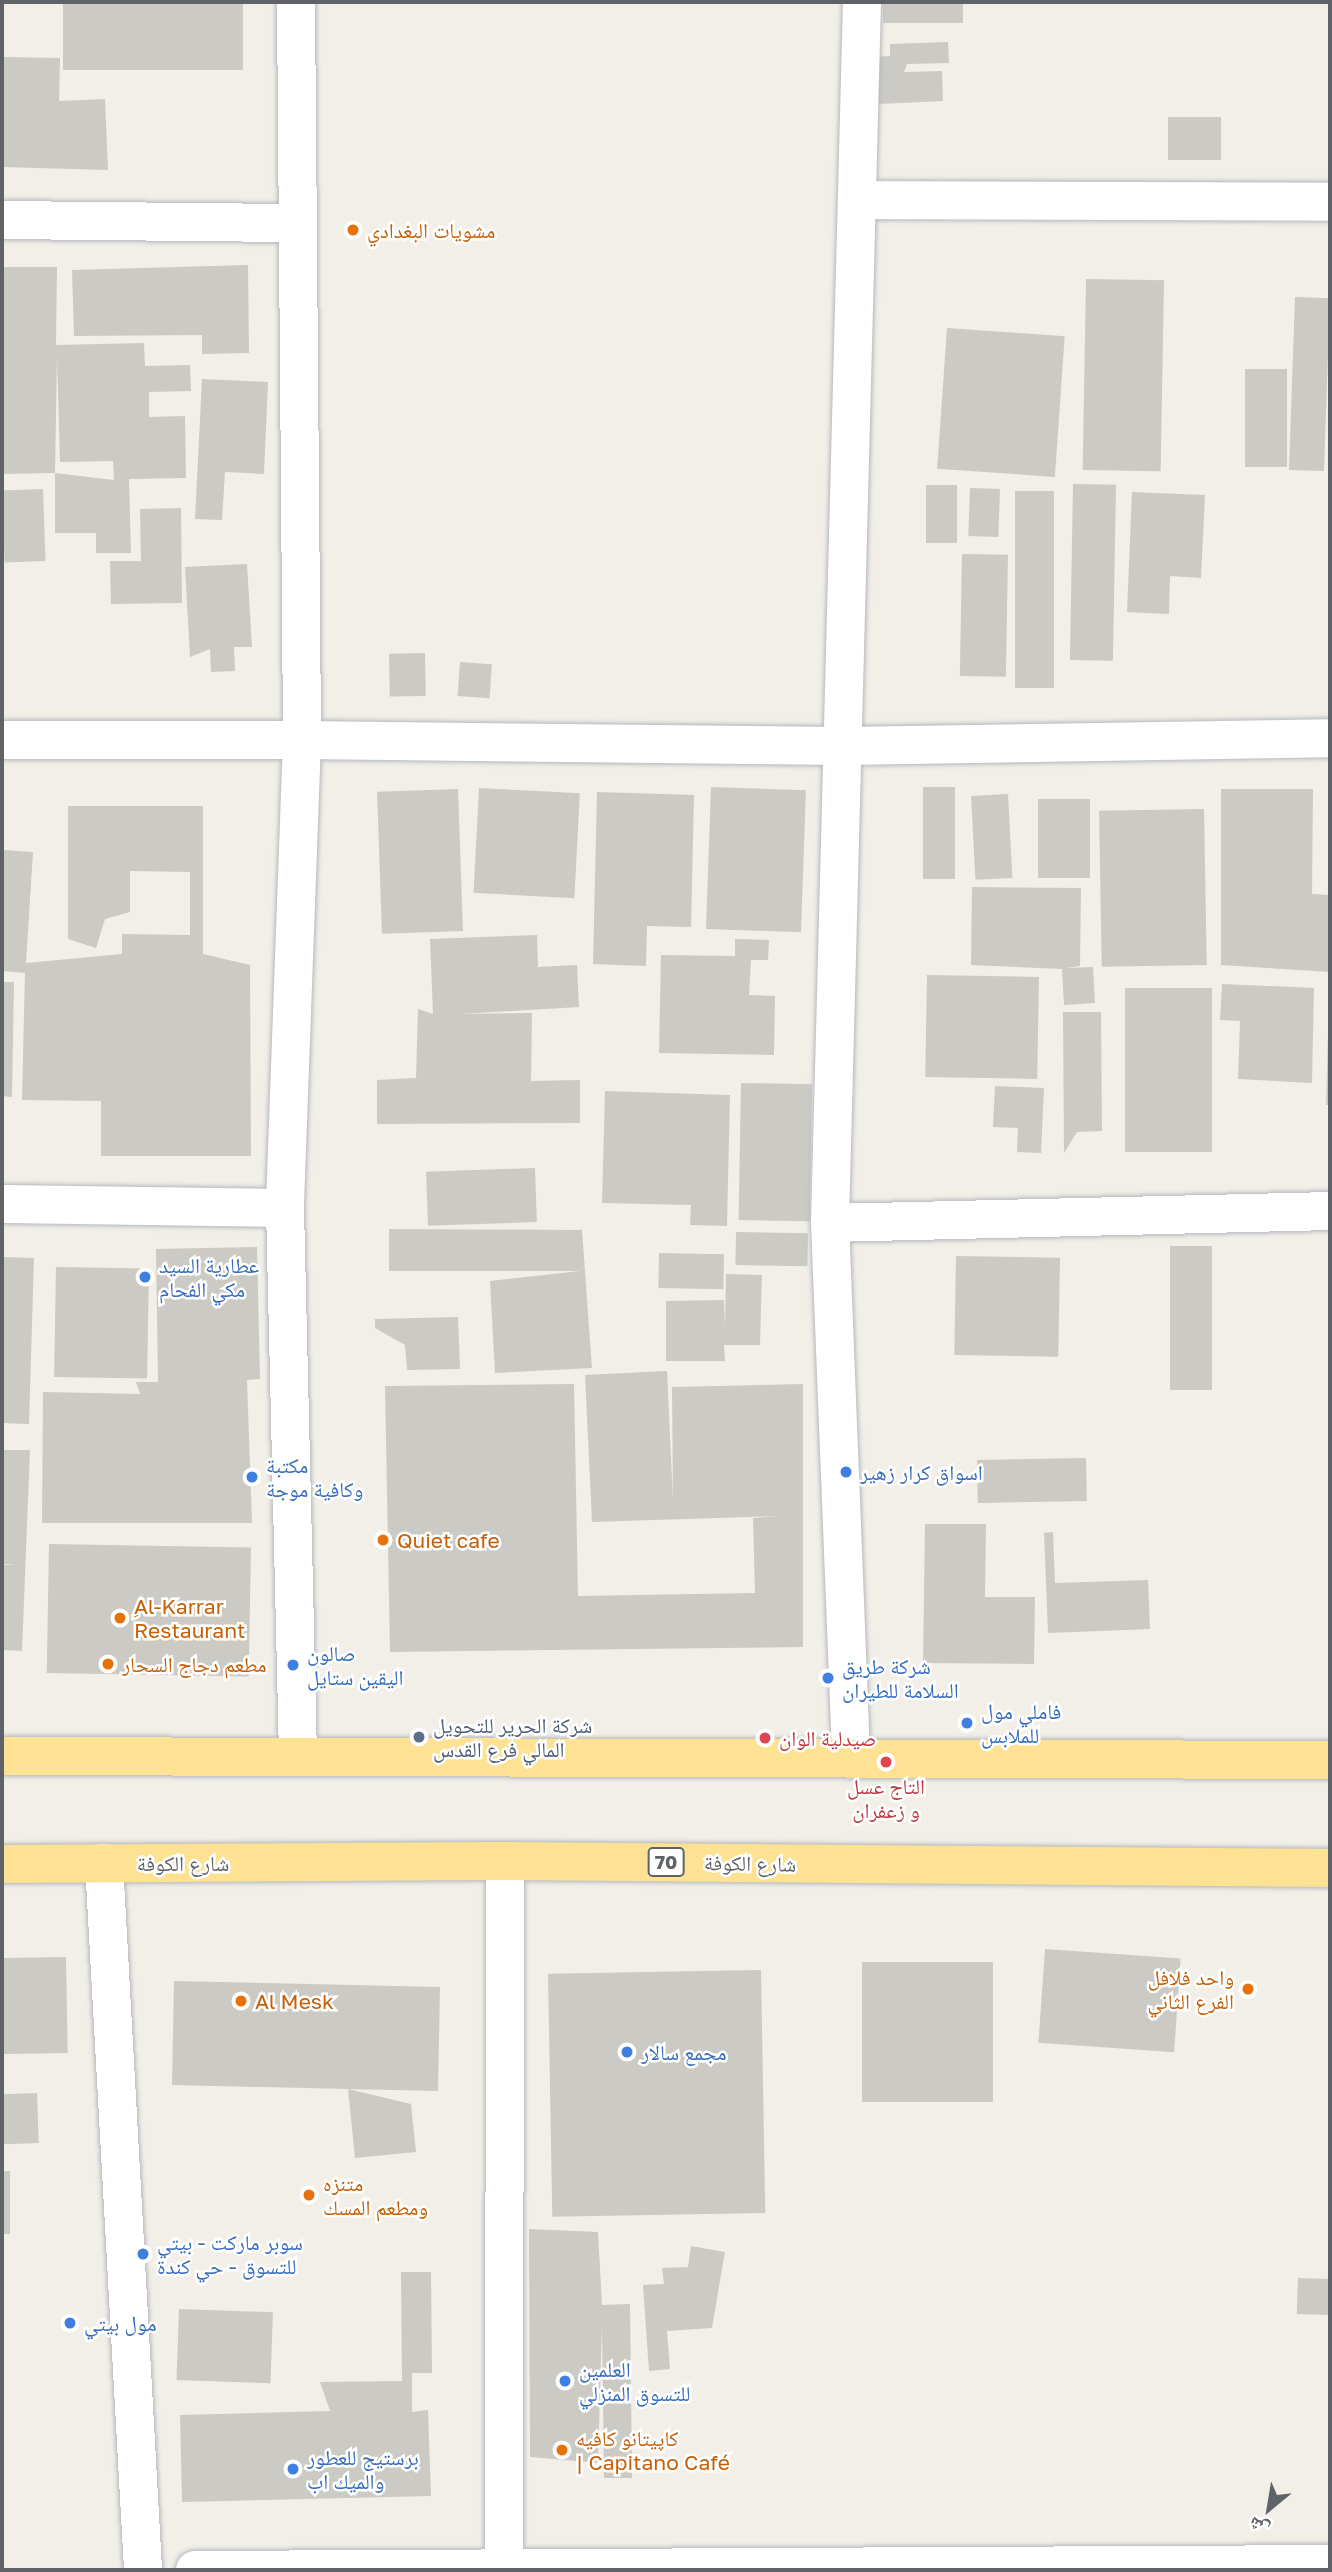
<!DOCTYPE html>
<html>
<head>
<meta charset="utf-8">
<style>
	body { margin:0 }
	#map { position:relative; width:1332px; height:2572px; overflow:hidden; background:#f1efe8; font-family:"Golos Text","Noto Naskh Arabic",sans-serif }
	div>[style] { position:absolute }
	[style*='--x'] { left:calc(var(--x)*1px); top:calc(var(--y)*1px); width:calc(var(--w)*1px); rotate:calc(var(--a)*1deg) }
	.building>* { inset:0; background:#cccac5; transform-origin:0 0 }
	.roads { filter:drop-shadow(0 0 2px #b5b8bc) drop-shadow(0 0 2px #b5b8bc) }
	.street>* { height:38px; margin:-19px; padding:0 19px; transform-origin:19px; border-radius:19px; background:#fff }
	.highway>* { height:38px; margin:-19px; padding:0 19px; transform-origin:19px; border-radius:19px; background:#fde293 }
	.dots>* { width:19px; height:19px; translate:-50% -50%; box-sizing:border-box; border:4px solid #fff; border-radius:50% }
	span { translate:-50% -50%; white-space:nowrap; text-align:center; line-height:1.15; -webkit-text-stroke:5px #fff; paint-order:stroke }
	.shield-label span { padding:2px 5px; background:#fff; border:2px solid; border-radius:5px; -webkit-text-stroke-width:0 }
	.shield-label { font-size:19px; color:#5f6368; font-weight:700 }
	.food-label { font-size:21px; color:#c56008 }
	.left { translate:0 -50%; text-align:left }
	.right { translate:-100% -50%; text-align:right }
	.shop-label { font-size:21px; color:#366cbe }
	.service-label { font-size:21px; color:#4e5e75 }
	.health-label { font-size:21px; color:#be3a42 }
	.street-label { font-size:21px; color:#5f6368 }
	.frame { position:absolute; inset:0; border:4px solid #5f6368; pointer-events:none }
	.north { position:absolute; left:1234px; top:2474px; width:70px; height:70px; -webkit-text-stroke:5px #fff; paint-order:stroke; rotate:210deg; font-size:19px; font-weight:700; line-height:28px; text-align:center; color:#5f6368 }
	.north::after { content:''; display:block; margin:auto; width:24px; height:32px; background:#5f6368; clip-path:polygon(50% 0,100% 100%,50% 72%,0 100%) }
</style>
</head>
<body>
<div id="map">
	<div class="building">
		<i style="left:63px;top:2px;width:180px;height:68px"></i>
		<i style="left:883px;top:2px;width:80px;height:21px"></i>
		<i style="clip-path:polygon(948px 42px,949px 63px,907px 64px,904px 72px,942px 71px,943px 101px,879px 104px,877px 57px,890px 56px,890px 44px)"></i>
		<i style="clip-path:polygon(2px 57px,60px 58px,59px 101px,105px 99px,108px 170px,2px 167px)"></i>
		<i style="left:1221px;top:117px;width:43px;height:53px;rotate:90deg"></i>
		<i style="clip-path:polygon(248px 265px,249px 353px,202px 354px,202px 335px,74px 336px,72px 270px)"></i>
		<i style="clip-path:polygon(2px 267px,57px 267px,56px 345px,144px 343px,145px 366px,190px 365px,191px 391px,149px 392px,149px 417px,185px 416px,186px 478px,129px 479px,131px 553px,96px 553px,96px 533px,55px 533px,55px 473px,114px 480px,113px 461px,60px 462px,57px 356px,55px 473px,2px 474px)"></i>
		<i style="left:1086px;top:279px;width:78px;height:191px;rotate:1deg"></i>
		<i style="left:1295px;top:297px;width:35px;height:173px;rotate:2deg"></i>
		<i style="left:947px;top:328px;width:118px;height:141px;rotate:4deg"></i>
		<i style="left:1245px;top:369px;width:42px;height:98px"></i>
		<i style="clip-path:polygon(202px 379px,268px 382px,264px 474px,225px 472px,222px 520px,195px 519px)"></i>
		<i style="left:1073px;top:484px;width:43px;height:176px;rotate:1deg"></i>
		<i style="left:926px;top:485px;width:31px;height:58px"></i>
		<i style="left:970px;top:488px;width:30px;height:48px;rotate:2deg"></i>
		<i style="left:43px;top:489px;width:72px;height:41px;rotate:88deg"></i>
		<i style="left:1015px;top:491px;width:39px;height:197px"></i>
		<i style="clip-path:polygon(1132px 492px,1205px 495px,1201px 578px,1170px 576px,1169px 614px,1127px 612px)"></i>
		<i style="clip-path:polygon(181px 508px,182px 603px,111px 604px,110px 561px,141px 561px,140px 509px)"></i>
		<i style="left:962px;top:554px;width:46px;height:122px;rotate:1deg"></i>
		<i style="clip-path:polygon(247px 564px,252px 647px,234px 647px,235px 671px,211px 672px,210px 649px,190px 657px,185px 567px)"></i>
		<i style="left:425px;top:653px;width:43px;height:36px;rotate:89deg"></i>
		<i style="left:460px;top:662px;width:32px;height:34px;rotate:4deg"></i>
		<i style="left:711px;top:787px;width:95px;height:142px;rotate:2deg"></i>
		<i style="left:923px;top:787px;width:32px;height:92px"></i>
		<i style="left:479px;top:788px;width:101px;height:105px;rotate:3deg"></i>
		<i style="left:458px;top:789px;width:142px;height:81px;rotate:88deg"></i>
		<i style="clip-path:polygon(1221px 789px,1313px 789px,1312px 894px,1330px 895px,1330px 972px,1221px 965px)"></i>
		<i style="clip-path:polygon(597px 792px,694px 795px,691px 927px,647px 926px,646px 966px,593px 964px)"></i>
		<i style="left:1008px;top:794px;width:84px;height:37px;rotate:87deg"></i>
		<i style="left:1038px;top:799px;width:52px;height:79px"></i>
		<i style="clip-path:polygon(68px 806px,203px 806px,203px 954px,250px 965px,251px 1156px,101px 1156px,101px 1101px,22px 1100px,25px 973px,2px 971px,2px 850px,33px 852px,26px 963px,122px 954px,122px 934px,190px 935px,190px 872px,130px 871px,130px 912px,105px 919px,96px 948px,68px 939px)"></i>
		<i style="left:1204px;top:809px;width:156px;height:105px;rotate:89deg"></i>
		<i style="clip-path:polygon(972px 887px,1081px 888px,1080px 966px,1066px 968px,1093px 967px,1095px 1003px,1064px 1005px,1062px 969px,971px 965px)"></i>
		<i style="clip-path:polygon(537px 935px,538px 967px,577px 965px,579px 1007px,460px 1014px,532px 1013px,531px 1081px,580px 1080px,580px 1123px,377px 1124px,377px 1080px,416px 1078px,418px 1009px,433px 1014px,430px 939px)"></i>
		<i style="clip-path:polygon(735px 939px,769px 940px,768px 960px,751px 960px,749px 995px,775px 996px,774px 1055px,659px 1053px,661px 955px,735px 956px)"></i>
		<i style="left:927px;top:975px;width:112px;height:102px;rotate:1deg"></i>
		<i style="clip-path:polygon(2px 982px,14px 982px,12px 1097px,2px 1096px)"></i>
		<i style="clip-path:polygon(1222px 984px,1314px 988px,1312px 1083px,1238px 1079px,1240px 1021px,1220px 1020px)"></i>
		<i style="left:1125px;top:988px;width:87px;height:164px"></i>
		<i style="clip-path:polygon(1063px 1012px,1101px 1012px,1102px 1131px,1077px 1132px,1064px 1153px)"></i>
		<i style="clip-path:polygon(1328px 1034px,1330px 1034px,1330px 1105px,1326px 1105px)"></i>
		<i style="left:741px;top:1083px;width:71px;height:137px;rotate:1deg"></i>
		<i style="clip-path:polygon(995px 1086px,1044px 1088px,1041px 1153px,1017px 1152px,1018px 1128px,993px 1127px)"></i>
		<i style="clip-path:polygon(605px 1091px,730px 1095px,727px 1226px,690px 1225px,691px 1205px,602px 1203px)"></i>
		<i style="left:535px;top:1168px;width:54px;height:109px;rotate:88deg"></i>
		<i style="clip-path:polygon(389px 1229px,582px 1230px,592px 1368px,495px 1373px,490px 1281px,580px 1271px,389px 1271px)"></i>
		<i style="left:736px;top:1232px;width:72px;height:33px;rotate:1deg"></i>
		<i style="left:1170px;top:1246px;width:42px;height:144px"></i>
		<i style="clip-path:polygon(257px 1247px,260px 1379px,247px 1380px,252px 1523px,42px 1523px,43px 1392px,140px 1394px,136px 1382px,158px 1382px,156px 1249px)"></i>
		<i style="left:659px;top:1253px;width:65px;height:35px;rotate:1deg"></i>
		<i style="left:956px;top:1256px;width:104px;height:99px;rotate:1deg"></i>
		<i style="clip-path:polygon(2px 1257px,34px 1258px,29px 1424px,2px 1423px)"></i>
		<i style="left:56px;top:1267px;width:93px;height:110px;rotate:1deg"></i>
		<i style="clip-path:polygon(726px 1274px,762px 1275px,760px 1345px,724px 1345px,725px 1361px,666px 1361px,666px 1301px,724px 1300px,725px 1327px)"></i>
		<i style="clip-path:polygon(458px 1317px,460px 1369px,407px 1370px,405px 1345px,375px 1328px,375px 1319px)"></i>
		<i style="clip-path:polygon(667px 1371px,673px 1500px,672px 1387px,803px 1384px,803px 1647px,390px 1652px,385px 1386px,574px 1384px,578px 1596px,755px 1593px,753px 1518px,779px 1516px,592px 1522px,585px 1375px)"></i>
		<i style="clip-path:polygon(2px 1450px,30px 1450px,22px 1651px,2px 1650px,2px 1565px,16px 1565px,2px 1564px)"></i>
		<i style="left:1086px;top:1458px;width:43px;height:109px;rotate:89deg"></i>
		<i style="clip-path:polygon(925px 1524px,986px 1524px,985px 1597px,1035px 1597px,1034px 1664px,923px 1663px)"></i>
		<i style="clip-path:polygon(1053px 1532px,1055px 1583px,1148px 1580px,1150px 1629px,1048px 1633px,1044px 1533px)"></i>
		<i style="left:49px;top:1544px;width:202px;height:129px;rotate:1deg"></i>
		<i style="left:1045px;top:1949px;width:136px;height:94px;rotate:4deg"></i>
		<i style="left:66px;top:1957px;width:96px;height:64px;rotate:89deg"></i>
		<i style="left:862px;top:1962px;width:131px;height:140px"></i>
		<i style="left:761px;top:1970px;width:243px;height:213px;rotate:89deg"></i>
		<i style="clip-path:polygon(174px 1981px,440px 1987px,438px 2091px,348px 2089px,411px 2104px,416px 2152px,355px 2158px,348px 2089px,172px 2085px)"></i>
		<i style="left:37px;top:2093px;width:50px;height:35px;rotate:88deg"></i>
		<i style="left:2px;top:2171px;width:8px;height:63px"></i>
		<i style="clip-path:polygon(529px 2229px,598px 2232px,602px 2305px,630px 2304px,632px 2478px,604px 2478px,602px 2325px,598px 2463px,530px 2457px)"></i>
		<i style="clip-path:polygon(691px 2246px,725px 2252px,712px 2328px,667px 2331px,670px 2369px,649px 2371px,643px 2285px,664px 2284px,662px 2268px,688px 2267px)"></i>
		<i style="clip-path:polygon(401px 2272px,431px 2272px,432px 2373px,412px 2373px,412px 2412px,428px 2410px,431px 2496px,182px 2502px,180px 2415px,330px 2411px,320px 2382px,402px 2381px)"></i>
		<i style="left:1298px;top:2278px;width:32px;height:36px;rotate:2deg"></i>
		<i style="left:179px;top:2309px;width:94px;height:71px;rotate:2deg"></i>
	</div>
	<div class="roads">
		<div class="street">
			<i style="--x:296;--y:2;--w:738;--a:89.53"></i>
			<i style="--x:302;--y:740;--w:541;--a:0.64"></i>
			<i style="--x:843;--y:746;--w:487;--a:-0.9"></i>
			<i style="--x:857;--y:200;--w:473;--a:0.2"></i>
			<i style="--x:2;--y:220;--w:294;--a:0.6"></i>
			<i style="--x:2;--y:740;--w:300;--a:0"></i>
			<i style="--x:302;--y:740;--w:468;--a:92.1"></i>
			<i style="--x:2;--y:1204;--w:283;--a:0.8"></i>
			<i style="--x:285;--y:1208;--w:549;--a:88.64"></i>
			<i style="--x:830;--y:1223;--w:500;--a:-1.37"></i>
			<i style="--x:851;--y:1754;--w:531;--a:-92.26"></i>
			<i style="--x:830;--y:1223;--w:1221;--a:-88.5"></i>
			<i style="--x:104;--y:1863;--w:708;--a:86.84"></i>
			<i style="--x:195;--y:2570;--w:1135;--a:-0.3"></i>
			<i style="--x:504;--y:2570;--w:709;--a:-89.92"></i>
		</div>
		<div class="highway">
			<i style="--x:2;--y:1756;--w:1328;--a:0.17"></i>
			<i style="--x:2;--y:1864;--w:503;--a:-0.34"></i>
			<i style="--x:505;--y:1861;--w:825;--a:0.49"></i>
		</div>
	</div>
	<div class="dots">
		<i style="left:353px;top:230px;background:#e8710a"></i>
		<i style="left:145px;top:1277px;background:#3f7fe0"></i>
		<i style="left:846px;top:1472px;background:#3f7fe0"></i>
		<i style="left:252px;top:1477px;background:#3f7fe0"></i>
		<i style="left:383px;top:1540px;background:#e8710a"></i>
		<i style="left:120px;top:1618px;background:#e8710a"></i>
		<i style="left:108px;top:1664px;background:#e8710a"></i>
		<i style="left:293px;top:1665px;background:#3f7fe0"></i>
		<i style="left:828px;top:1678px;background:#3f7fe0"></i>
		<i style="left:967px;top:1723px;background:#3f7fe0"></i>
		<i style="left:419px;top:1737px;background:#5c6f8a"></i>
		<i style="left:765px;top:1738px;background:#e0444e"></i>
		<i style="left:886px;top:1762px;background:#e0444e"></i>
		<i style="left:1248px;top:1989px;background:#e8710a"></i>
		<i style="left:241px;top:2001px;background:#e8710a"></i>
		<i style="left:627px;top:2052px;background:#3f7fe0"></i>
		<i style="left:309px;top:2195px;background:#e8710a"></i>
		<i style="left:143px;top:2254px;background:#3f7fe0"></i>
		<i style="left:70px;top:2323px;background:#3f7fe0"></i>
		<i style="left:565px;top:2381px;background:#3f7fe0"></i>
		<i style="left:562px;top:2450px;background:#e8710a"></i>
		<i style="left:293px;top:2469px;background:#3f7fe0"></i>
	</div>
	<div class="shield-label">
		<span style="left:666px;top:1862px">70</span>
	</div>
	<div class="food-label">
		<span class="left" style="left:367px;top:230px">مشويات البغدادي</span>
		<span class="left" style="left:397px;top:1540px">Quiet cafe</span>
		<span class="left" style="left:134px;top:1618px">ِAl-Karrar<br>Restaurant</span>
		<span class="left" style="left:122px;top:1664px">مطعم دجاج السحار</span>
		<span class="right" style="left:1234px;top:1989px">واحد فلافل<br>الفرع الثاني</span>
		<span class="left" style="left:255px;top:2001px">Al Mesk</span>
		<span class="left" style="left:323px;top:2195px">متنزه<br>ومطعم المسك</span>
		<span class="left" style="left:576px;top:2450px">كاپيتانو كافيه<br>| Capitano Café</span>
	</div>
	<div class="shop-label">
		<span class="left" style="left:159px;top:1277px">عطارية السيد<br>مكي الفحام</span>
		<span class="left" style="left:266px;top:1477px">مكتبة<br>وكافية موجة</span>
		<span class="left" style="left:860px;top:1472px">اسواق كرار زهير</span>
		<span class="left" style="left:307px;top:1665px">صالون<br>اليقين ستايل</span>
		<span class="left" style="left:842px;top:1678px">شركة طريق<br>السلامة للطيران</span>
		<span class="left" style="left:981px;top:1723px">فاملي مول<br>للملابس</span>
		<span class="left" style="left:641px;top:2052px">مجمع سالار</span>
		<span class="left" style="left:157px;top:2254px">سوبر ماركت - بيتي<br>للتسوق - حي كندة</span>
		<span class="left" style="left:84px;top:2323px">مول بيتي</span>
		<span class="left" style="left:579px;top:2381px">العلمين<br>للتسوق المنزلي</span>
		<span class="left" style="left:307px;top:2469px">برستيج للعطور<br>والميك اب</span>
	</div>
	<div class="service-label">
		<span class="left" style="left:433px;top:1737px">شركة الحرير للتحويل<br>المالي فرع القدس</span>
	</div>
	<div class="health-label">
		<span class="left" style="left:779px;top:1738px">صيدلية الوان</span>
		<span style="left:886px;top:1798px">التاج عسل<br>و زعفران</span>
	</div>
	<div class="street-label">
		<span style="left:183px;top:1863px">شارع الكوفة</span>
		<span style="left:750px;top:1863px;rotate:1deg">شارع الكوفة</span>
	</div>
	<div class="frame"></div>
	<div class="north">ش</div>
</div>
</body>
</html>
